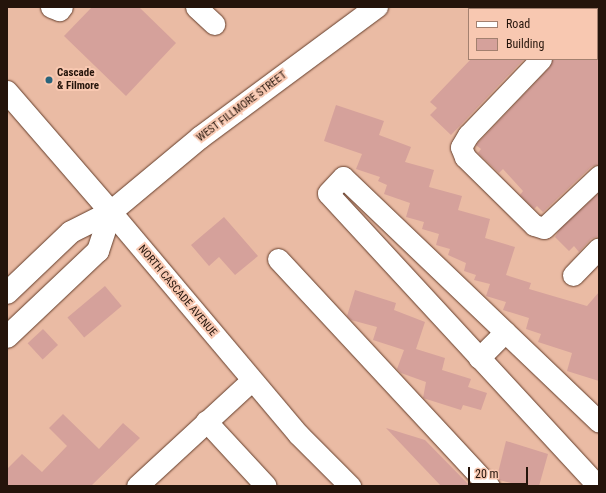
<!DOCTYPE html>
<html>
<head>
<meta charset="utf-8">
<style>
	body { margin:0 }
	#map { position:relative; width:606px; height:493px; overflow:hidden; background:#eabba4; font-family:"Roboto Condensed",sans-serif }
	div>[style] { position:absolute }
	[style*='--x'] { left:calc(var(--x)*1px); top:calc(var(--y)*1px); width:calc(var(--w)*1px); rotate:calc(var(--a)*1deg) }
	.building>* { inset:0; background:#d5a19b; transform-origin:0 0 }
	.roads { filter:drop-shadow(0 0 1px #633c29) drop-shadow(0 0 1px #633c29) }
	.minor>* { height:21px; margin:-10.5px; padding:0 10.5px; transform-origin:10.5px; border-radius:10.5px; background:#fff }
	.major>* { height:22px; margin:-11px; padding:0 11px; transform-origin:11px; border-radius:11px; background:#fff }
	.dots>* { width:11px; height:11px; translate:-50% -50%; box-sizing:border-box; border:2px solid #f8c8b1; border-radius:50% }
	span { translate:-50% -50%; white-space:nowrap; text-align:center; line-height:1.15; -webkit-text-stroke:4px #f8c8b1; paint-order:stroke }
	.poi-label { font-size:11px; color:#24140b; font-weight:700 }
	.left { translate:0 -50%; text-align:left }
	.street-label { font-size:11px; color:#24140b }
	.frame { position:absolute; inset:0; border:8px solid #24140b; pointer-events:none }
	.legend { position:absolute; left:468px; top:8px; width:130px; height:52px; box-sizing:border-box; background:#f8c8b1; border:1px solid #a3806f; margin:0; padding:5px 7px; list-style:none; font-size:12px; color:#24140b }
	.legend li { display:flex; align-items:center; gap:8px; height:20px }
	.legend b { width:20px; border:1px solid #a3806f }
	.scale { position:absolute; left:468px; top:467px; width:60px; height:18px; box-sizing:border-box; border:2px solid #24140b; border-top:0; padding-left:5px; font-size:12px; line-height:14px; white-space:nowrap; color:#24140b; -webkit-text-stroke:3px #f8c8b1; paint-order:stroke }
</style>
</head>
<body>
<div id="map">
	<div class="building">
		<i style="clip-path:polygon(92px 7px,139px 7px,176px 43px,126px 96px,64px 36px)"></i>
		<i style="clip-path:polygon(471px 59px,524px 59px,451px 135px,430px 115px,437px 108px,430px 102px)"></i>
		<i style="clip-path:polygon(553px 59px,599px 59px,599px 164px,591px 167px,543px 212px,537px 206px,534px 209px,520px 195px,523px 191px,503px 169px,499px 173px,478px 153px,481px 149px,476px 145px,550px 67px)"></i>
		<i style="clip-path:polygon(336px 105px,384px 121px,379px 135px,411px 147px,405px 162px,434px 170px,429px 187px,462px 196px,458px 210px,490px 219px,485px 238px,515px 247px,506px 275px,531px 283px,529px 289px,587px 306px,599px 292px,599px 381px,567px 371px,572px 353px,538px 342px,541px 334px,526px 329px,529px 318px,503px 310px,506px 302px,486px 296px,490px 284px,474px 280px,476px 275px,464px 271px,466px 263px,448px 255px,450px 249px,436px 245px,439px 234px,422px 229px,424px 222px,406px 217px,410px 203px,384px 194px,387px 185px,378px 181px,380px 177px,356px 169px,362px 154px,324px 141px)"></i>
		<i style="clip-path:polygon(599px 193px,599px 236px,591px 239px,579px 252px,574px 246px,569px 251px,555px 237px,560px 229px)"></i>
		<i style="clip-path:polygon(224px 217px,258px 256px,235px 275px,219px 257px,209px 266px,191px 245px)"></i>
		<i style="left:105px;top:286px;width:26px;height:49px;rotate:50deg"></i>
		<i style="clip-path:polygon(355px 290px,396px 303px,394px 310px,425px 322px,416px 349px,445px 358px,442px 370px,471px 379px,468px 387px,487px 393px,481px 410px,463px 405px,461px 410px,423px 398px,426px 382px,401px 373px,397px 369px,404px 350px,373px 340px,377px 327px,351px 320px,347px 316px)"></i>
		<i style="left:43px;top:329px;width:22px;height:21px;rotate:47deg"></i>
		<i style="clip-path:polygon(63px 414px,99px 449px,123px 423px,140px 438px,91px 486px,7px 486px,7px 469px,22px 454px,42px 472px,67px 446px,49px 428px)"></i>
		<i style="clip-path:polygon(386px 428px,425px 440px,470px 486px,441px 486px)"></i>
		<i style="clip-path:polygon(506px 441px,548px 454px,539px 486px,523px 486px,499px 480px,497px 477px)"></i>
	</div>
	<div class="roads">
		<div class="minor">
			<i style="--x:51;--y:7;--w:9;--a:21"></i>
			<i style="--x:59;--y:10;--w:4;--a:-45"></i>
			<i style="--x:196;--y:7;--w:25;--a:43"></i>
			<i style="--x:589;--y:9;--w:3;--a:-45"></i>
			<i style="--x:541;--y:59;--w:105;--a:133.8"></i>
			<i style="--x:468;--y:135;--w:14;--a:120"></i>
			<i style="--x:461;--y:147;--w:11;--a:68"></i>
			<i style="--x:465;--y:157;--w:97;--a:44.6"></i>
			<i style="--x:534;--y:225;--w:10;--a:17"></i>
			<i style="--x:544;--y:228;--w:76;--a:-43.4"></i>
			<i style="--x:111;--y:212;--w:290;--a:49.9"></i>
			<i style="--x:298;--y:434;--w:74;--a:45"></i>
			<i style="--x:278;--y:259;--w:310;--a:47.1"></i>
			<i style="--x:573;--y:275;--w:37;--a:-46"></i>
			<i style="--x:479;--y:358;--w:37;--a:-45"></i>
			<i style="--x:206;--y:421;--w:88;--a:47.3"></i>
			<i style="--x:137;--y:486;--w:156;--a:-42.7"></i>
			<i style="--x:598;--y:486;--w:398;--a:-132.7"></i>
			<i style="--x:328;--y:193;--w:22;--a:-47"></i>
			<i style="--x:343;--y:177;--w:354;--a:43.7"></i>
		</div>
		<div class="major">
			<i style="--x:7;--y:92;--w:159;--a:49.1"></i>
			<i style="--x:7;--y:293;--w:88;--a:-43.6"></i>
			<i style="--x:71;--y:232;--w:45;--a:-26.6"></i>
			<i style="--x:111;--y:212;--w:117;--a:-39.8"></i>
			<i style="--x:201;--y:137;--w:219;--a:-36.5"></i>
			<i style="--x:7;--y:337;--w:125;--a:-43.4"></i>
			<i style="--x:98;--y:251;--w:41;--a:-71.6"></i>
		</div>
	</div>
	<div class="dots">
		<i style="left:49px;top:80px;background:#28647c"></i>
	</div>
	<div class="poi-label">
		<span class="left" style="left:57px;top:80px">Cascade<br>&amp; Filmore</span>
	</div>
	<div class="street-label">
		<span style="left:242px;top:107px;rotate:-37deg">WEST FILLMORE STREET</span>
		<span style="left:177px;top:291px;rotate:50deg">NORTH CASCADE AVENUE</span>
	</div>
	<div class="frame"></div>
	<ul class="legend">
	<li><b style="height:5px;background:#fff"></b>Road</li>
	<li><b style="height:11px;background:#d5a19b"></b>Building</li>
	</ul>
	<div class="scale">20 m</div>
</div>
</body>
</html>
